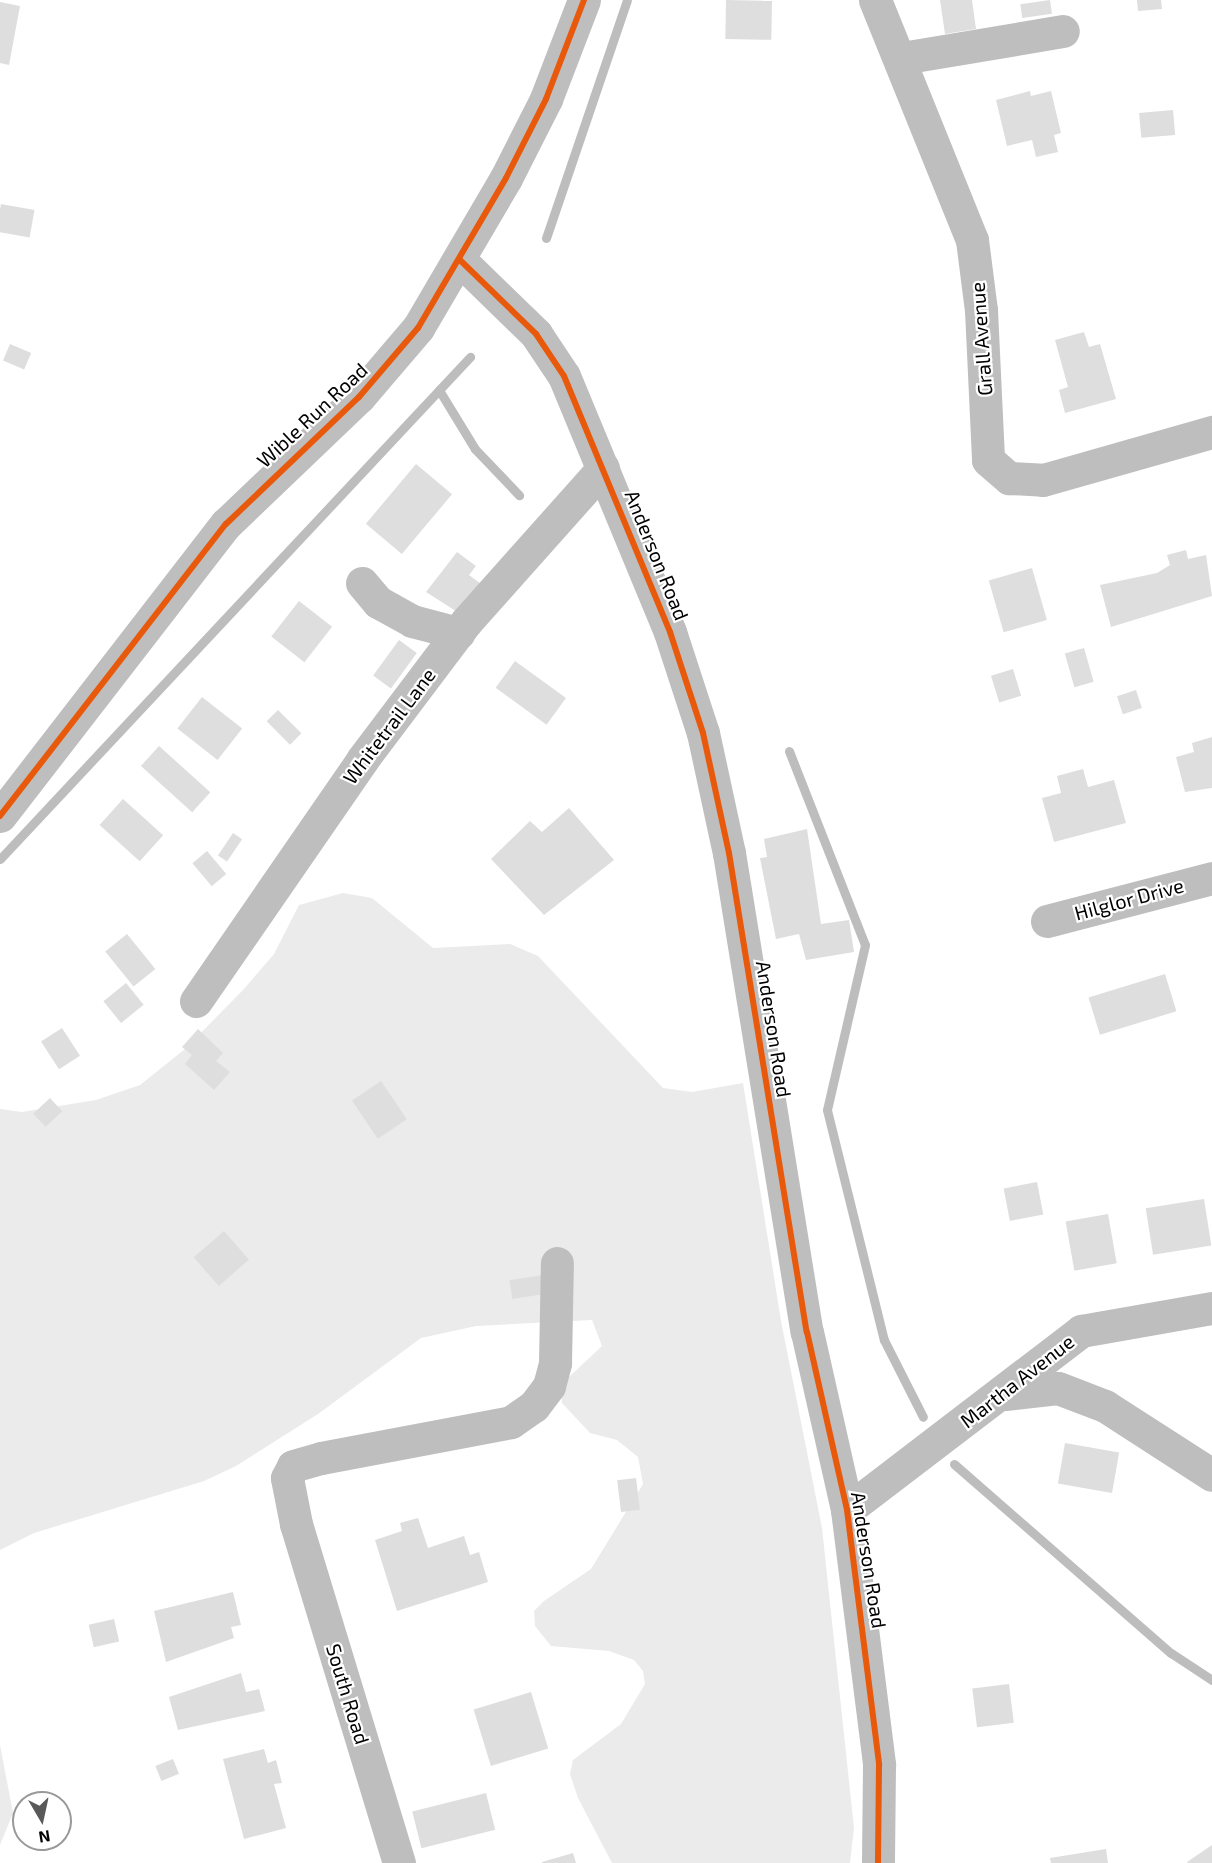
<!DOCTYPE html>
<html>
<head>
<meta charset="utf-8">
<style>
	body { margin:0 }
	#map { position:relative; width:1212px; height:1863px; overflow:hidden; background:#fff; font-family:"Exo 2",sans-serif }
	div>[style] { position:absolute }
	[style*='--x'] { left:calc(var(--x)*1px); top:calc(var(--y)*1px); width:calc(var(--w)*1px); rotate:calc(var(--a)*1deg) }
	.green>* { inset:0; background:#ebebeb }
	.stream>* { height:9px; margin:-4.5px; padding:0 4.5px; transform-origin:4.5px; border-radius:4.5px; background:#bdbdbd }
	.building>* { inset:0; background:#dedede; transform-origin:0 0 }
	.minor>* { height:33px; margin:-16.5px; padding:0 16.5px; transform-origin:16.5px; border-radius:16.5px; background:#bebebe }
	.cycleway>* { height:6px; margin:-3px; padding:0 3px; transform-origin:3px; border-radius:3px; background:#e8590c }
	span { translate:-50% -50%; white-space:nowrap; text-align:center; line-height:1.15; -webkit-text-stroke:4.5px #fff; paint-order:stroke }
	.street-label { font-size:20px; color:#000 }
	.north { position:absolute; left:12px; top:1791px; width:60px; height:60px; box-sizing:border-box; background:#fff; border:2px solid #999; border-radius:50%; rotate:171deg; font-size:16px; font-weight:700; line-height:24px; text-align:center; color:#000 }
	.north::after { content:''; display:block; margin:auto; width:21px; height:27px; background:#595959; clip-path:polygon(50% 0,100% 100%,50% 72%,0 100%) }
</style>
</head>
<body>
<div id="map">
	<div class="green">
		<i style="clip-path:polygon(343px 893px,372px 898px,433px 948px,510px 944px,538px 956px,663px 1088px,692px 1092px,743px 1083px,781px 1321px,822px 1528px,854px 1828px,850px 1863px,612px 1863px,578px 1798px,570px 1774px,573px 1760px,621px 1724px,645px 1684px,643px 1671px,634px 1660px,609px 1651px,551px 1646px,535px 1626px,534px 1611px,544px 1601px,591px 1569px,643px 1484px,638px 1457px,617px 1440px,590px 1433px,562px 1403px,561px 1389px,569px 1377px,602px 1346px,592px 1320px,476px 1326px,421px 1338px,318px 1414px,236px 1466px,204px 1481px,34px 1533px,0 1550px,0 1109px,22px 1112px,96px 1100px,140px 1085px,185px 1049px,243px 990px,274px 954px,299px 905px)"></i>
		<i style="clip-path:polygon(0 1745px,13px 1813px,0 1845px)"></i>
	</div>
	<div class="stream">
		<i style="--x:546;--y:238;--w:251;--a:-71.2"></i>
		<i style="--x:439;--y:390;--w:69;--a:58.6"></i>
		<i style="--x:475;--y:449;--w:64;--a:46.3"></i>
		<i style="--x:789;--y:751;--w:208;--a:68.6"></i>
		<i style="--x:865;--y:945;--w:169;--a:103"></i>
		<i style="--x:827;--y:1110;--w:237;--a:76.1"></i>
		<i style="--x:884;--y:1340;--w:86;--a:63.1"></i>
		<i style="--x:0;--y:859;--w:688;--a:-46.89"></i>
		<i style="--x:954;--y:1464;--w:288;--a:41.1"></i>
		<i style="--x:1171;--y:1653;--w:49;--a:33.4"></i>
	</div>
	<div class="building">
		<i style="left:726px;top:0;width:46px;height:39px;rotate:1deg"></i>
		<i style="clip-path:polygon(940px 0,972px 0,976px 29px,945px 34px)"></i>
		<i style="left:1050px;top:0;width:14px;height:30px;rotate:82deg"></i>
		<i style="clip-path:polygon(1137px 0,1161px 0,1162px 9px,1138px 11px)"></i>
		<i style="clip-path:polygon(0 2px,20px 6px,9px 65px,0 63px)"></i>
		<i style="clip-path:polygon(1030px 91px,1031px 96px,1051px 91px,1061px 133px,1054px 135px,1058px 152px,1036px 157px,1032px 140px,1007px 146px,996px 100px)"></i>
		<i style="left:1173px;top:110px;width:25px;height:34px;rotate:85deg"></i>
		<i style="left:1px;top:204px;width:34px;height:28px;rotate:10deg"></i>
		<i style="clip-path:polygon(1084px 332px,1089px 347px,1100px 344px,1116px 399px,1065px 413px,1059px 390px,1068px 387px,1055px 340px)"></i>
		<i style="left:10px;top:344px;width:23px;height:18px;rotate:23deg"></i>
		<i style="left:416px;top:464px;width:47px;height:78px;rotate:40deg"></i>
		<i style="clip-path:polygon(1186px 550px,1188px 559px,1206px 555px,1212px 596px,1111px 627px,1100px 585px,1157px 573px,1170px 565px,1167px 555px)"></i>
		<i style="clip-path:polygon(457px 552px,476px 566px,469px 575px,484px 586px,462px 615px,426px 592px)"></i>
		<i style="left:1032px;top:568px;width:54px;height:45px;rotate:74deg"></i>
		<i style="left:299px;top:601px;width:42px;height:45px;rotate:38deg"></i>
		<i style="left:399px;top:640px;width:22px;height:44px;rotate:36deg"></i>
		<i style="left:1084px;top:648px;width:35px;height:20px;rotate:74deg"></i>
		<i style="left:515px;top:661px;width:63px;height:33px;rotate:36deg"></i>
		<i style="left:1013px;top:669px;width:28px;height:23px;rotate:73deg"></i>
		<i style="left:1136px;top:690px;width:19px;height:20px;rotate:72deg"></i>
		<i style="left:202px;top:697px;width:51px;height:40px;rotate:38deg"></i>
		<i style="left:278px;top:710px;width:33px;height:16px;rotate:45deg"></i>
		<i style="clip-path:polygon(1212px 737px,1212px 788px,1185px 792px,1176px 757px,1194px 752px,1192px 743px)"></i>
		<i style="left:159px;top:746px;width:69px;height:27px;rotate:42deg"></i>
		<i style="clip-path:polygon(1083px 769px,1088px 787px,1114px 780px,1126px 823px,1054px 842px,1042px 798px,1061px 793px,1057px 776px)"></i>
		<i style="left:123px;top:799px;width:54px;height:35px;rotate:42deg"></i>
		<i style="clip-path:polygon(569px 808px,614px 860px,544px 915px,491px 859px,530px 821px,542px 832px)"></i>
		<i style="clip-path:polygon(807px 829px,821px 924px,849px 920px,854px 952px,806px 960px,799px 934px,776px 939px,760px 858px,767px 857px,764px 839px)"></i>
		<i style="left:233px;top:833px;width:11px;height:27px;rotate:34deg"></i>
		<i style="left:207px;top:851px;width:30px;height:19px;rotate:50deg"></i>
		<i style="left:127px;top:934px;width:45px;height:28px;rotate:51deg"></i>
		<i style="left:1165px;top:974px;width:39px;height:80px;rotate:73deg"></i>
		<i style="left:126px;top:983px;width:28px;height:29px;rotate:51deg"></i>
		<i style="left:62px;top:1028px;width:33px;height:25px;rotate:57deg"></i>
		<i style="clip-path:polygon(198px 1029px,223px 1053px,216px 1061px,230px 1072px,214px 1090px,185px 1064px,192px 1055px,182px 1047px)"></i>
		<i style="left:381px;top:1081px;width:46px;height:35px;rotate:56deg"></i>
		<i style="left:50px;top:1098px;width:18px;height:23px;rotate:47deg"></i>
		<i style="left:1037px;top:1182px;width:33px;height:34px;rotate:79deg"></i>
		<i style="left:1204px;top:1199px;width:47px;height:59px;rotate:81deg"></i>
		<i style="left:1108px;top:1214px;width:50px;height:43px;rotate:80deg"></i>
		<i style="left:224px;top:1231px;width:38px;height:40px;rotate:49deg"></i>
		<i style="left:549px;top:1274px;width:19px;height:40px;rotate:81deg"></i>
		<i style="left:1065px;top:1443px;width:55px;height:41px;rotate:10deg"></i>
		<i style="left:636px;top:1478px;width:32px;height:19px;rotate:83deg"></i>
		<i style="clip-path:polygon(418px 1518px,428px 1548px,464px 1536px,470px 1555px,479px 1552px,488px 1582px,397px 1611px,375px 1540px,402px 1531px,400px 1523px)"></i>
		<i style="clip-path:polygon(233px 1592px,241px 1625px,231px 1627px,234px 1638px,166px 1662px,154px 1611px)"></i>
		<i style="left:114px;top:1619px;width:23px;height:26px;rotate:77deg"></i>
		<i style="clip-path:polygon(241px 1673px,246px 1692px,259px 1689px,265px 1711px,178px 1730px,169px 1697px)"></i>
		<i style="left:1009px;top:1684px;width:39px;height:37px;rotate:83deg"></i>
		<i style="left:531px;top:1692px;width:59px;height:60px;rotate:73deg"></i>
		<i style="clip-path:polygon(264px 1749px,268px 1763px,276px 1760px,282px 1783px,274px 1784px,286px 1828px,244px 1839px,223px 1759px)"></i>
		<i style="left:173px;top:1759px;width:16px;height:19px;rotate:68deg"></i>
		<i style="left:486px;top:1793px;width:38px;height:76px;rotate:76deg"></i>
		<i style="clip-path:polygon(1212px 1845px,1212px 1863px,1188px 1863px,1187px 1862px)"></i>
		<i style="clip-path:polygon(1106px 1849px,1108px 1863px,1051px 1863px,1050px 1858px)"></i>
		<i style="clip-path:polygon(573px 1853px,576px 1863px,542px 1863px,542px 1862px)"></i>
	</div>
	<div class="minor">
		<i style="--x:875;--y:0;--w:259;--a:68"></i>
		<i style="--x:972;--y:240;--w:71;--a:82.7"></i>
		<i style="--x:981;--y:310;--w:150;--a:87.3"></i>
		<i style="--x:988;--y:460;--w:28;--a:41"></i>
		<i style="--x:1009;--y:478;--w:34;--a:3"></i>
		<i style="--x:1043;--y:480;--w:176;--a:-15.9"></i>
		<i style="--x:902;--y:58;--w:163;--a:-9.5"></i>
		<i style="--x:461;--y:261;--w:105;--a:44.2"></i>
		<i style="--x:536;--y:334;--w:50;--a:56.3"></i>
		<i style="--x:564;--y:376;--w:277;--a:67.5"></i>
		<i style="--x:670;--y:632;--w:106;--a:71.9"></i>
		<i style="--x:703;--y:733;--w:123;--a:77.8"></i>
		<i style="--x:729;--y:853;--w:485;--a:80.8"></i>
		<i style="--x:807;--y:1332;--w:182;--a:77.3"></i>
		<i style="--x:847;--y:1510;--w:257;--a:82.8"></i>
		<i style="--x:879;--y:1765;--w:98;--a:90.6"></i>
		<i style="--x:362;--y:583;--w:25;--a:50"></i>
		<i style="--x:378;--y:602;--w:39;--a:29"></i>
		<i style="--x:412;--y:621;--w:48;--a:14.6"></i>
		<i style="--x:0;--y:816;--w:369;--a:-52.3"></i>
		<i style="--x:226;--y:524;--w:184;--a:-43.7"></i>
		<i style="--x:359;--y:397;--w:91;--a:-49.5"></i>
		<i style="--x:418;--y:328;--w:174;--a:-59.6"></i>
		<i style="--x:506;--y:178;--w:89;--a:-63.1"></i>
		<i style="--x:546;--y:99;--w:106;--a:-69"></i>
		<i style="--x:1047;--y:921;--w:171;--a:-14.6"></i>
		<i style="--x:196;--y:1001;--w:293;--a:-55.4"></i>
		<i style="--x:362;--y:760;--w:173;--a:-53"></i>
		<i style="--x:466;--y:622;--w:206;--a:-48.3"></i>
		<i style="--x:1005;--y:1394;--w:53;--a:-6.5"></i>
		<i style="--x:1058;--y:1388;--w:50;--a:21"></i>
		<i style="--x:1105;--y:1406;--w:127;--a:32.8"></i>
		<i style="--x:847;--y:1510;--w:295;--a:-37.4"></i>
		<i style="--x:1081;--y:1331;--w:133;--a:-10"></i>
		<i style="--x:399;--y:1863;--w:354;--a:-106.9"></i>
		<i style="--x:296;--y:1524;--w:47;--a:-101.1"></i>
		<i style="--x:287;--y:1478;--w:13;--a:-63"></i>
		<i style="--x:293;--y:1466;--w:29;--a:-16"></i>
		<i style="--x:321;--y:1458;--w:193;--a:-10.7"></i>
		<i style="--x:511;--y:1422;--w:28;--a:-35"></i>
		<i style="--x:534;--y:1406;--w:25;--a:-53"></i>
		<i style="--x:549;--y:1386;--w:24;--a:-75"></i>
		<i style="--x:555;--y:1363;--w:100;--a:-88.9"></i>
	</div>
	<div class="cycleway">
		<i style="--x:461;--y:261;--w:105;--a:44.2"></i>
		<i style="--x:536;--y:334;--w:50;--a:56.3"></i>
		<i style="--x:564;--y:376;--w:277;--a:67.5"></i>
		<i style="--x:670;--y:632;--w:106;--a:71.9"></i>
		<i style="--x:703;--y:733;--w:123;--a:77.8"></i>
		<i style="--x:729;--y:853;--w:485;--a:80.8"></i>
		<i style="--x:807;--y:1332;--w:182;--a:77.3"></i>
		<i style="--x:847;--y:1510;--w:257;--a:82.8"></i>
		<i style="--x:879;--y:1765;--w:98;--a:90.6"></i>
		<i style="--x:0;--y:816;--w:369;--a:-52.3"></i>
		<i style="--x:226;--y:524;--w:184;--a:-43.7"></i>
		<i style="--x:359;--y:397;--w:91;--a:-49.5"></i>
		<i style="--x:418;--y:328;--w:174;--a:-59.6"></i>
		<i style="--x:506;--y:178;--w:89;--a:-63.1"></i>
		<i style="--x:546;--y:99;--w:106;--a:-69"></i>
	</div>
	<div class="street-label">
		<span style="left:981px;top:339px;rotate:-94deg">Grall Avenue</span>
		<span style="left:312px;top:415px;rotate:-43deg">Wible Run Road</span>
		<span style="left:657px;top:555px;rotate:68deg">Anderson Road</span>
		<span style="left:389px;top:726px;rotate:-53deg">Whitetrail Lane</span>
		<span style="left:1129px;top:899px;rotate:-15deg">Hilglor Drive</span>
		<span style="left:774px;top:1029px;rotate:81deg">Anderson Road</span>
		<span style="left:1017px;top:1381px;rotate:-38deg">Martha Avenue</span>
		<span style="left:869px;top:1560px;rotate:81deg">Anderson Road</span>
		<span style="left:348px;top:1694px;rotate:73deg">South Road</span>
	</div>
	<div class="north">N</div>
</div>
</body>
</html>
